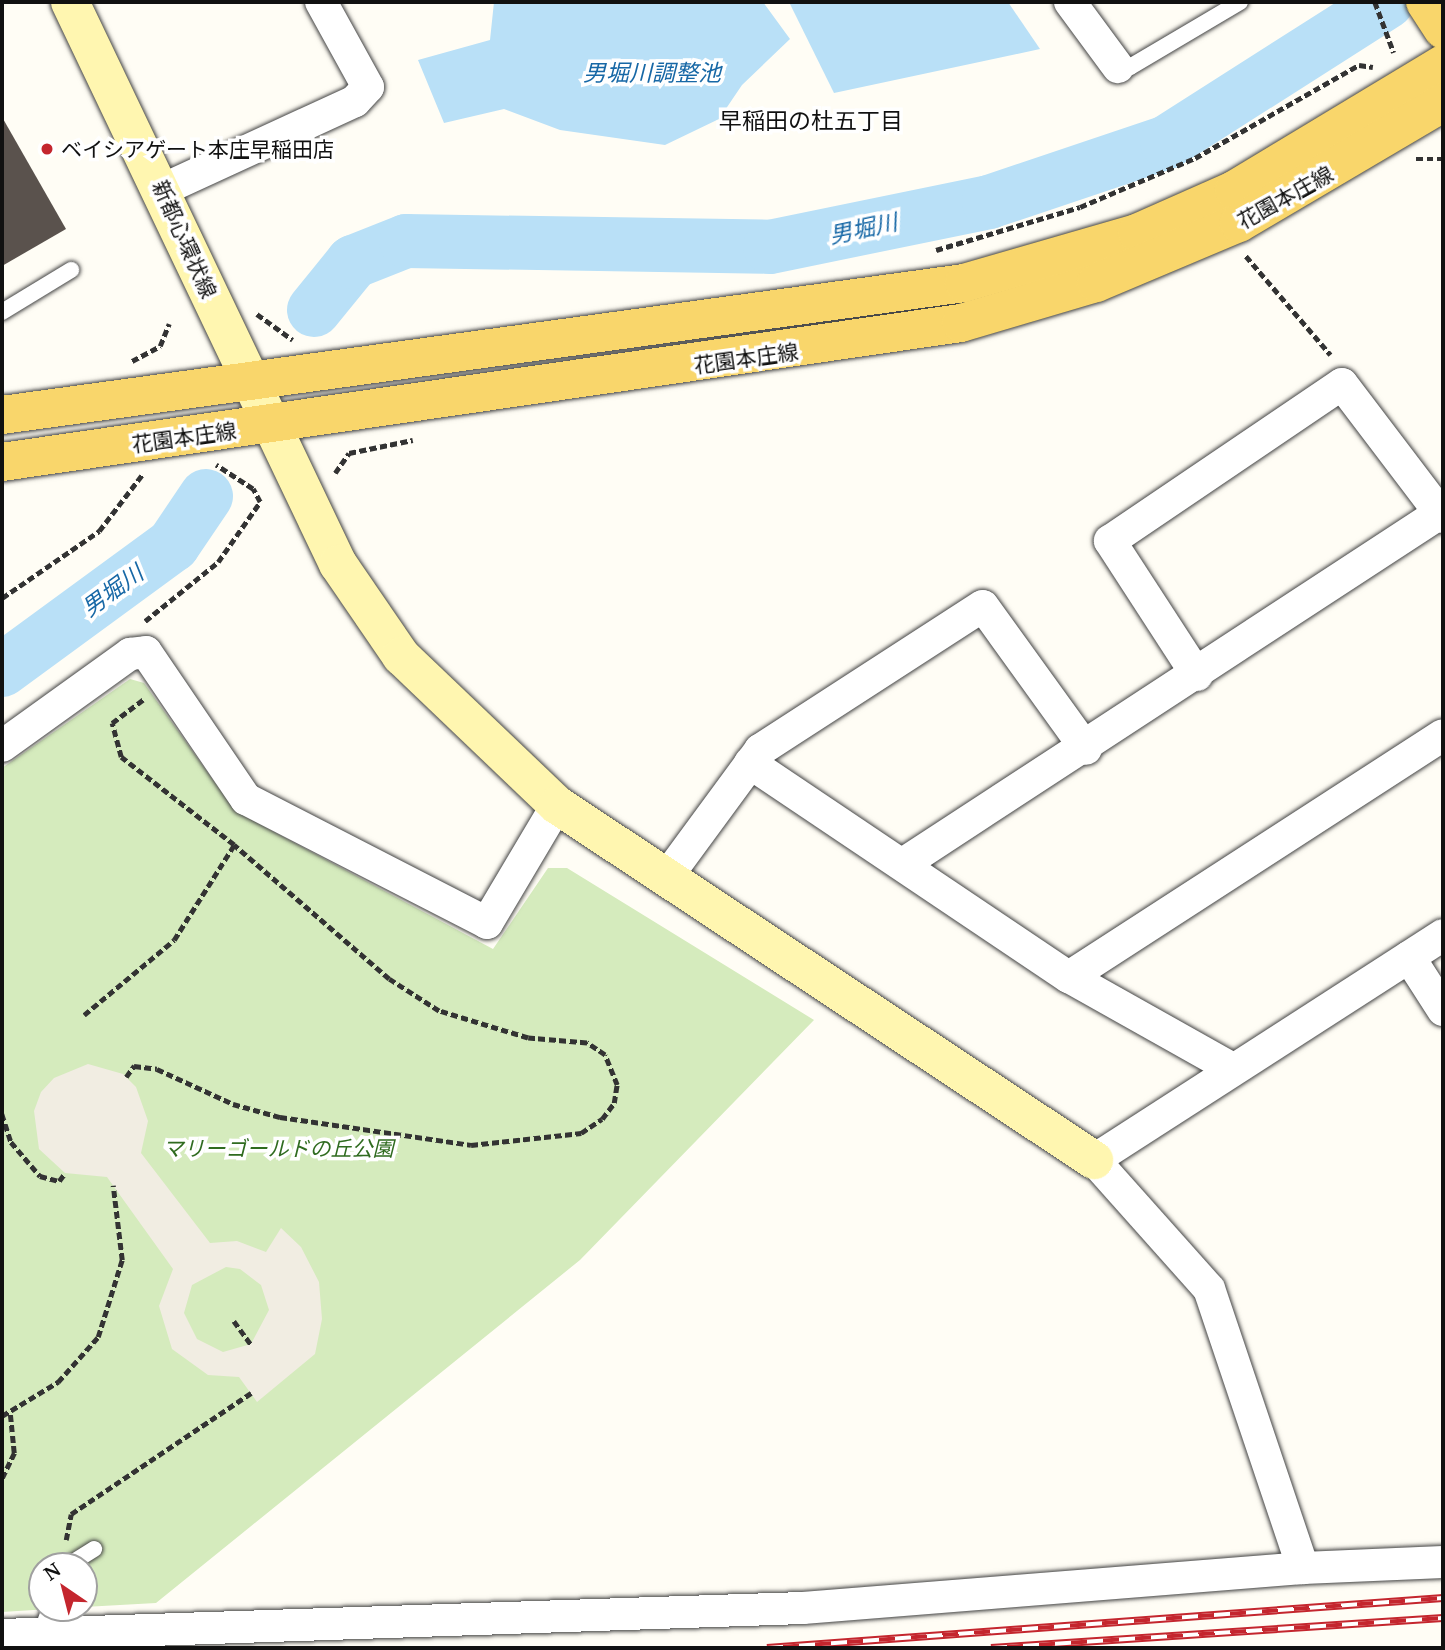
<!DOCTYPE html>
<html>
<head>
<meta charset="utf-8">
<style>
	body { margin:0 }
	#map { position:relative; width:1445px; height:1650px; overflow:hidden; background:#fffdf5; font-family:"Noto Serif","Noto Sans JP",serif }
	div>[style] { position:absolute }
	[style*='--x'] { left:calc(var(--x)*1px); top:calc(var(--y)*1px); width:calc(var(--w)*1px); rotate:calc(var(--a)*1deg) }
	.green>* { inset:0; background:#d5ebbd }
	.plaza>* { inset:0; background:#f1ede2 }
	.water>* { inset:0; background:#b9e0f7 }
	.river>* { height:54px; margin:-27px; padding:0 27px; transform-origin:27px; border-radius:27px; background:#b9e0f7 }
	.building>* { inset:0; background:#5a524d }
	.path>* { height:4.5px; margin-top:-2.25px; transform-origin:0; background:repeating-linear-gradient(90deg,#333 0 7px,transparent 0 10.5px) }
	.roads { filter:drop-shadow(0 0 2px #444) drop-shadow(0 0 2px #444) }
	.lane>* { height:16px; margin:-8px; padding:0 8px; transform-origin:8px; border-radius:8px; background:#fff }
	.street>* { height:32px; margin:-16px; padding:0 16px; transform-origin:16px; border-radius:16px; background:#fff }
	.secondary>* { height:38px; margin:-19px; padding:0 19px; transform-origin:19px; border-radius:19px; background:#fff6b0 }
	.primary>* { height:38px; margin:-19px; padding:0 19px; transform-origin:19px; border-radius:19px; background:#f9d66b }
	.rail>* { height:8px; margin-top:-4px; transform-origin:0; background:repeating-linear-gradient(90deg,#fff 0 16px,#c4262e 0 32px); box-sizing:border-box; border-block:2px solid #c4262e }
	.dots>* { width:19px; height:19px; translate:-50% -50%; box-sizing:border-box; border:4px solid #fff; border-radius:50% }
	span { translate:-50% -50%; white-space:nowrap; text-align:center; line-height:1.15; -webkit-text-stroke:7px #fff; paint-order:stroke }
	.poi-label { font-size:21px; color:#111 }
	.left { translate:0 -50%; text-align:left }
	.street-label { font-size:21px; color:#111 }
	.park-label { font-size:21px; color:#2f6b1f; font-style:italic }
	.water-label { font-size:23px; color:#1768a6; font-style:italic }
	.neighbourhood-label { font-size:23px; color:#111 }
	.frame { position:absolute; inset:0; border:4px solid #111; pointer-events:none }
	.north { position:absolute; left:28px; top:1552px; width:70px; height:70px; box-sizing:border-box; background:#fff; border:2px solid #a0a0a0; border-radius:50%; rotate:325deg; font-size:19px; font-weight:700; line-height:28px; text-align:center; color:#111 }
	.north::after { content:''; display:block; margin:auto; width:24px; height:32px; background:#c4262e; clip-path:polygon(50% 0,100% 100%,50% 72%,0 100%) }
</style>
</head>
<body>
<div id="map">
	<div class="green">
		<i style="clip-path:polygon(130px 679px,144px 683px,235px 811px,493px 949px,548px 868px,567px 868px,814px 1020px,580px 1260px,156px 1603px,84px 1607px,84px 1566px,42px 1566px,42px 1608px,66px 1608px,2px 1612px,2px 768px)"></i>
	</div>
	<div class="plaza">
		<i style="clip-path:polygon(evenodd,88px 1064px,123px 1074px,136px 1087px,148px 1121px,141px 1153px,210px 1243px,237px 1241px,266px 1252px,281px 1228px,301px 1247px,319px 1282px,322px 1319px,315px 1354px,257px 1402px,239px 1377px,208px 1375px,172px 1349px,159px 1306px,173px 1269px,107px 1177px,65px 1173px,39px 1149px,34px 1111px,41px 1092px,54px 1078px,88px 1064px,226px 1267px,240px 1269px,261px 1285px,269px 1310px,251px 1344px,223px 1352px,197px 1339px,184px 1313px,192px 1285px,226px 1267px)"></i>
	</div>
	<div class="water">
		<i style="clip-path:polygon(494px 2px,763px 2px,790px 39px,742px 85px,719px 119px,665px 145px,560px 130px,504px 109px,444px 123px,418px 60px,490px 40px)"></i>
		<i style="clip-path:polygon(789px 2px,1008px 2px,1040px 49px,834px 93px)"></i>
	</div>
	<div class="river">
		<i style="--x:314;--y:310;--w:62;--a:-50.9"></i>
		<i style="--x:353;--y:262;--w:57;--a:-21.6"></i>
		<i style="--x:406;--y:241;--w:364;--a:0.9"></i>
		<i style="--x:770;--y:247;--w:224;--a:-11.6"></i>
		<i style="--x:989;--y:202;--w:188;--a:-18.6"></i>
		<i style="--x:1167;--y:142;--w:261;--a:-32.5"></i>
		<i style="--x:2;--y:670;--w:212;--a:-36.2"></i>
		<i style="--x:173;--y:545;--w:59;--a:-56"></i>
	</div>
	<div class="building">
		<i style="clip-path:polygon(2px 117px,66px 229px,2px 266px)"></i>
	</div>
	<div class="path">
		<i style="--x:1375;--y:2;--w:54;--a:69.6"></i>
		<i style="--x:1416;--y:159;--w:27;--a:0"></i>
		<i style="--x:936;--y:250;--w:150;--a:-16.6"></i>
		<i style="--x:1080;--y:207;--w:125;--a:-23.1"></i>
		<i style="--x:1195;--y:158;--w:189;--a:-29.6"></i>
		<i style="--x:1359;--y:65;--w:14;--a:8"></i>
		<i style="--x:1246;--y:256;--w:130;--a:49.4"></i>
		<i style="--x:257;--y:314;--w:44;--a:35.8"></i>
		<i style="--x:132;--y:361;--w:32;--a:-28"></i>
		<i style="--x:160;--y:346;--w:24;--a:-68"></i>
		<i style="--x:335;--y:473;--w:24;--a:-55"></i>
		<i style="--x:349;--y:453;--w:65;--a:-11.5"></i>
		<i style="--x:2;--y:598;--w:118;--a:-34.6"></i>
		<i style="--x:99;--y:531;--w:71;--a:-52.5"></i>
		<i style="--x:145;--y:621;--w:94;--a:-38.9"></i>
		<i style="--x:218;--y:562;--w:73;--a:-55"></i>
		<i style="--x:260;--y:502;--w:15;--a:-118"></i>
		<i style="--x:253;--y:489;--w:44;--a:-147"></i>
		<i style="--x:84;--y:1015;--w:117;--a:-39.8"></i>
		<i style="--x:174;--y:940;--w:112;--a:-57.7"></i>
		<i style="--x:126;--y:1077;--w:14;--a:-54"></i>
		<i style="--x:134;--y:1066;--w:23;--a:7"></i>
		<i style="--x:157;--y:1069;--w:84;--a:24.7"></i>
		<i style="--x:233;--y:1104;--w:49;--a:15.5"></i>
		<i style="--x:280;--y:1117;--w:193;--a:8.3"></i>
		<i style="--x:471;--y:1145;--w:111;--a:-6.2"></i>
		<i style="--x:581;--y:1133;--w:25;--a:-34"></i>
		<i style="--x:602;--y:1119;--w:20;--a:-53"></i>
		<i style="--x:614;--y:1103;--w:18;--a:-81"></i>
		<i style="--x:617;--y:1085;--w:32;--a:-112"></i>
		<i style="--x:605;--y:1055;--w:22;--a:-146"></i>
		<i style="--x:587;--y:1043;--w:59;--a:-175.2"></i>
		<i style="--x:528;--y:1038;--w:93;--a:-163.1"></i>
		<i style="--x:439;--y:1011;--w:59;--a:-147.4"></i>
		<i style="--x:389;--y:979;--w:205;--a:-139.2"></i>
		<i style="--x:234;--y:845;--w:143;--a:-142.1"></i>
		<i style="--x:121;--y:757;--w:35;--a:-105"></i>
		<i style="--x:112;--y:723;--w:39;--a:-37"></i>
		<i style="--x:2;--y:1114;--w:29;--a:72"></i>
		<i style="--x:11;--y:1142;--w:45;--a:49.5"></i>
		<i style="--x:40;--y:1176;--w:20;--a:15"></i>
		<i style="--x:59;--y:1181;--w:10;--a:-53"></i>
		<i style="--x:234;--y:1321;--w:29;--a:54"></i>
		<i style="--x:2;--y:1416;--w:66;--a:-31.3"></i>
		<i style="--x:58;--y:1382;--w:60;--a:-48.4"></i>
		<i style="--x:98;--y:1337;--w:81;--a:-72.7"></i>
		<i style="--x:122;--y:1260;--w:75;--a:-96.9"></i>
		<i style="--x:2;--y:1478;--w:28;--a:-64"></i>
		<i style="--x:14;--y:1453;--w:40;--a:-95.7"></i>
		<i style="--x:66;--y:1540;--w:26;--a:-79"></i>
		<i style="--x:71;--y:1514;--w:217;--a:-33.9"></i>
	</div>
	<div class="roads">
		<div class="lane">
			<i style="--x:1118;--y:67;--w:12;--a:0"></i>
			<i style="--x:1130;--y:67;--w:128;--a:-30.6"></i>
			<i style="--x:2;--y:312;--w:81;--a:-31.3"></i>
			<i style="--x:67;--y:1566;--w:32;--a:-32"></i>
			<i style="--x:41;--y:1634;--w:28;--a:-71"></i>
		</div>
		<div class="street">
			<i style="--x:1070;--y:2;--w:81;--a:53.6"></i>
			<i style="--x:164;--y:189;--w:210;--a:-24.7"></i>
			<i style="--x:355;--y:101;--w:19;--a:-47"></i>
			<i style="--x:368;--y:87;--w:97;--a:-118.9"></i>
			<i style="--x:1197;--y:675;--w:160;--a:-123"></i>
			<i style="--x:1110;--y:541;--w:280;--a:-34.1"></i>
			<i style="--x:1342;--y:384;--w:167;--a:52.8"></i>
			<i style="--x:2;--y:746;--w:158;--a:-35.7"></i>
			<i style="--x:130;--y:654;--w:16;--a:-7"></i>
			<i style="--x:146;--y:652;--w:178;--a:55.8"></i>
			<i style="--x:246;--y:799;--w:271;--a:27.2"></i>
			<i style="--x:487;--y:923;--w:137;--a:-59.3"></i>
			<i style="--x:750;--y:763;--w:384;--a:33.9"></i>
			<i style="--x:1069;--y:977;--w:188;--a:29.3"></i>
			<i style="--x:903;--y:864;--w:642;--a:-33.17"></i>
			<i style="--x:666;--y:878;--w:159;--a:-53.7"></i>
			<i style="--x:760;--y:750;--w:265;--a:-32.9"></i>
			<i style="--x:983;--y:606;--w:176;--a:54.2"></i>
			<i style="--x:1409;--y:957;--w:63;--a:57.3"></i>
			<i style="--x:1069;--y:977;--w:445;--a:-32.9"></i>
			<i style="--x:1303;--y:1568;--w:294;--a:-108.6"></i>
			<i style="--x:1209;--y:1289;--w:173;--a:-131.7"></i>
			<i style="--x:1094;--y:1160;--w:415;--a:-32.8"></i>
			<i style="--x:2;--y:1635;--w:801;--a:-1.93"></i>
			<i style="--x:803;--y:1608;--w:502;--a:-4.57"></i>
			<i style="--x:1303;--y:1568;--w:140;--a:-2.5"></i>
		</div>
		<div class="secondary">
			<i style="--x:70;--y:2;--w:623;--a:64.51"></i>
			<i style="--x:338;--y:564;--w:112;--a:55.6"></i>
			<i style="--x:401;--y:656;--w:216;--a:43.7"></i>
			<i style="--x:557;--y:805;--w:644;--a:33.47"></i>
		</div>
		<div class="primary">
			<i style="--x:1425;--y:2;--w:33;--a:57"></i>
			<i style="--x:2;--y:415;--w:971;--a:-7.81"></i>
			<i style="--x:964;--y:283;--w:180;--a:-16.1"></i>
			<i style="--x:1137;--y:233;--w:106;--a:-23.9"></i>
			<i style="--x:1234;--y:190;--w:244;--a:-31.1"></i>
			<i style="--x:2;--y:462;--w:969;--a:-8.25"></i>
			<i style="--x:961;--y:323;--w:141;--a:-16.5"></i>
			<i style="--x:1096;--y:283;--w:155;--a:-22.8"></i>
			<i style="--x:1239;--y:223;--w:237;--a:-30.5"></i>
		</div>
	</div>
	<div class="rail">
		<i style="--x:767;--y:1648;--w:678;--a:-4.23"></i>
		<i style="--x:991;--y:1648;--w:453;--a:-3.8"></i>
	</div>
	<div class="dots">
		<i style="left:47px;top:149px;background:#c4262e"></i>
	</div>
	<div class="poi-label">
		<span class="left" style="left:61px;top:149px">ベイシアゲート本庄早稲田店</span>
	</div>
	<div class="street-label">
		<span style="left:1285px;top:197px;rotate:-29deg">花園本庄線</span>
		<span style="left:185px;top:239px;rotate:66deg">新都心環状線</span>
		<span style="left:746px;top:358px;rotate:-8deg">花園本庄線</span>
		<span style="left:184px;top:437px;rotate:-8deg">花園本庄線</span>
	</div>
	<div class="park-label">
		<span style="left:278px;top:1148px">マリーゴールドの丘公園</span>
	</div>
	<div class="water-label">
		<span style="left:652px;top:72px">男堀川調整池</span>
		<span style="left:863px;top:228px;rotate:-12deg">男堀川</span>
		<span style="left:112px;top:590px;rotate:-36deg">男堀川</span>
	</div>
	<div class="neighbourhood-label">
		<span style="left:811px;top:120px">早稲田の杜五丁目</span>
	</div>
	<div class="frame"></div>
	<div class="north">N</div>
</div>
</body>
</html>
